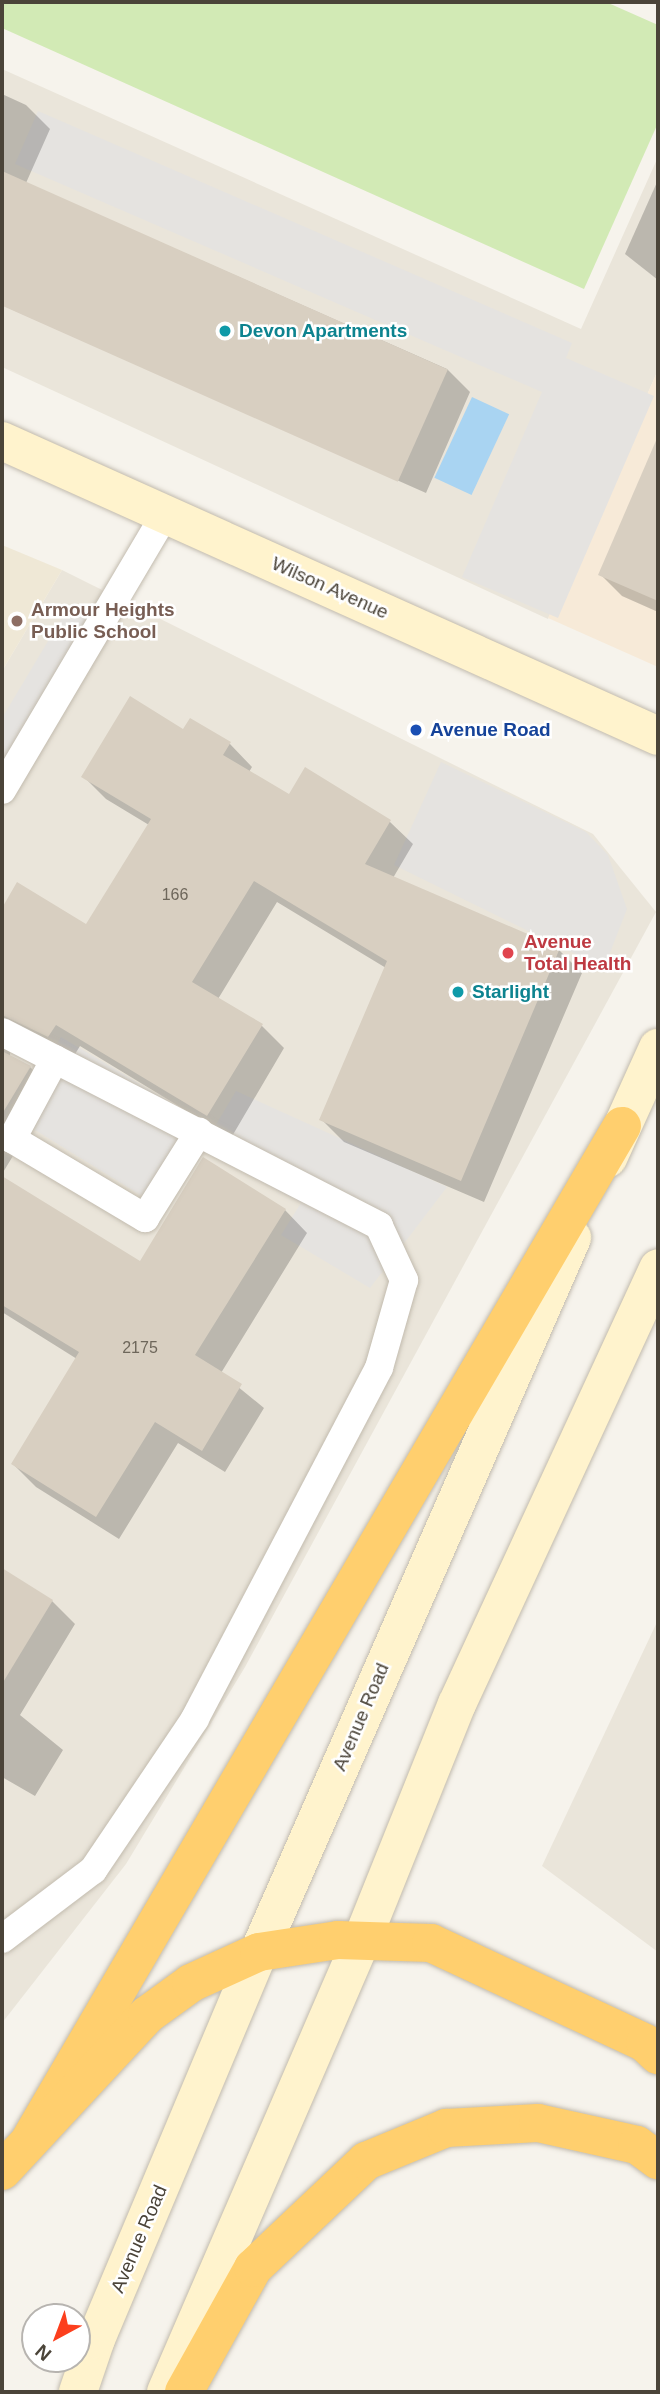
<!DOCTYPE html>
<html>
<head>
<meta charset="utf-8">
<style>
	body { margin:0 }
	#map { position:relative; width:660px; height:2394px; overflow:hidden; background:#f6f3ec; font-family:Arial,sans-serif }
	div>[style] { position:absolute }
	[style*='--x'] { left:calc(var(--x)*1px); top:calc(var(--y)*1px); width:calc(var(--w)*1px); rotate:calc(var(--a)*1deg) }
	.residential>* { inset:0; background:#eae5da }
	.commercial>* { inset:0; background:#f7ead8 }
	.education>* { inset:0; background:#efe8d6 }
	.green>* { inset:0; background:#d2eab5 }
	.parking>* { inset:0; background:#e5e3e0 }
	.water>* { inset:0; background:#a9d4f2; transform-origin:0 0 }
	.shadow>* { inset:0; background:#0003 }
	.building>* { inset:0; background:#d8cfc1; transform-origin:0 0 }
	.roads { filter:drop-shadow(0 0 2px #c2bbae) drop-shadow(0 0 2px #c2bbae) }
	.service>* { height:28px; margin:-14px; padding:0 14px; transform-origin:14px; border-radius:14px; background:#fff }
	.secondary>* { height:38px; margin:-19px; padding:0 19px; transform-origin:19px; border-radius:19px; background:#fff3cd }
	.motorway>* { height:38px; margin:-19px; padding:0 19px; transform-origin:19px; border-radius:19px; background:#ffcf6e }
	.dots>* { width:19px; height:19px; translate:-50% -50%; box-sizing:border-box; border:4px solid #fff; border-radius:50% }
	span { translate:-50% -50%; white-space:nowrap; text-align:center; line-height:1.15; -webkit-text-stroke:5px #fff; paint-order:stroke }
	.number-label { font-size:16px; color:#6e675b }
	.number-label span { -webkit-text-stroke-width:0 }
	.culture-label { font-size:19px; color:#0d838f; font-weight:700 }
	.left { translate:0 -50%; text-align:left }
	.street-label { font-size:19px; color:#4b4439 }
	.education-label { font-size:19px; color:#785e54; font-weight:700 }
	.transit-label { font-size:19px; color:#164399; font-weight:700 }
	.health-label { font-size:19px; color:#be3a42; font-weight:700 }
	.frame { position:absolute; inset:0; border:4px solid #4b4439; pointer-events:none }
	.north { position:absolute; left:21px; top:2303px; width:70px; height:70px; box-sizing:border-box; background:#fff; border:2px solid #b7b4b0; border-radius:50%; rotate:221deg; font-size:19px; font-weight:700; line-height:28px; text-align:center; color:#4b4439 }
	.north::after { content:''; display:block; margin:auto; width:24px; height:32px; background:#fc3f1d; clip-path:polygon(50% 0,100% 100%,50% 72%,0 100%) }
</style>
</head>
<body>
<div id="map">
	<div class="residential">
		<i style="clip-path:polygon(2px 69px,581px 329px,658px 157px,658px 370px,548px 619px,2px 367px)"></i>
		<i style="clip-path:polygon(62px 570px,593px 834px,656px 912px,245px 1667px,126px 1864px,2px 2023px,2px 671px)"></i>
		<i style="clip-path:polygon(658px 1620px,658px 1952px,542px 1866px)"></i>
	</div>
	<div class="commercial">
		<i style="clip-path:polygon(658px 370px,658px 667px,548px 618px)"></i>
	</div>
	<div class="education">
		<i style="clip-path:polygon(2px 545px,62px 570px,2px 671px)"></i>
	</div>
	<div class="green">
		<i style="clip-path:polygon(2px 2px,606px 2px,658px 25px,658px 123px,584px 289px,2px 28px)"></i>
	</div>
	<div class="parking">
		<i style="clip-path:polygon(38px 111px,572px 343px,566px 358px,654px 396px,558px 618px,462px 577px,542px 392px,15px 164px)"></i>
		<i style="clip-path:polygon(69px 606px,107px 629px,2px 805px,2px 718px)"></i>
		<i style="clip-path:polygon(441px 762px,586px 832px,608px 855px,627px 909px,604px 968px,394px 865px)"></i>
		<i style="clip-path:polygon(61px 1037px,214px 1128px,236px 1091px,447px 1187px,370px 1288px,281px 1235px,301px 1203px,198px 1148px,163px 1209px,14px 1117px)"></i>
	</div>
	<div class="water">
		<i style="left:472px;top:397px;width:41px;height:89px;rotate:25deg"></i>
	</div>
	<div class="shadow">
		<i style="clip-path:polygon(2px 94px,26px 105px,50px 129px,26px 183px,447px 369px,470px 392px,426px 493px,2px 305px)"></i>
		<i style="clip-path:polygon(658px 180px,658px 280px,625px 254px)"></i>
		<i style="clip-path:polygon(658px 440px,658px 612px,622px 596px,600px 574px)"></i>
		<i style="clip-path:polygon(184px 731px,230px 744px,252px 767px,249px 772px,290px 797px,306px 770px,390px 822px,413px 844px,393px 878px,559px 950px,582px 973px,484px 1202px,344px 1142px,321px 1119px,386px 968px,277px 902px,218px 999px,262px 1026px,284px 1048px,231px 1138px,80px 1046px,72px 1059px,10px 1047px,10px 1056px,30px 1067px,53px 1090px,2px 1174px,2px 911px,18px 885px,87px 926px,149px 825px,106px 799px,83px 776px)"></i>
		<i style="clip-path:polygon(2px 1178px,140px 1263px,285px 1210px,307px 1233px,221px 1373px,264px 1408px,225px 1472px,178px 1443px,119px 1539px,36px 1487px,13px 1464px,77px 1359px,2px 1312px)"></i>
		<i style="clip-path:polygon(2px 1570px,52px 1601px,75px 1624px,20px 1715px,63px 1750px,35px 1796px,2px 1777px)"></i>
	</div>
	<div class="building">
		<i style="left:2px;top:171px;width:488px;height:123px;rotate:24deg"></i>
		<i style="clip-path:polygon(658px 436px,658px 601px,598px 575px)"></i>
		<i style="clip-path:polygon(130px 696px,183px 729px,190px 718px,231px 742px,223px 755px,289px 794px,305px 767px,391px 820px,365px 864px,560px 948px,461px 1181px,319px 1120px,387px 961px,254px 881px,192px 982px,263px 1024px,207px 1116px,56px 1025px,48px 1037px,2px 1015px,2px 908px,17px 882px,86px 924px,151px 819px,81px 777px)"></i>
		<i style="clip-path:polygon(2px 1051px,31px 1066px,2px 1114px)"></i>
		<i style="clip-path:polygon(203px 1157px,286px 1209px,195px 1355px,242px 1384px,202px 1451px,155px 1422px,96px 1517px,11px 1464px,79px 1352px,2px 1305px,2px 1176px,140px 1261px)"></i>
		<i style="clip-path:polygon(2px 1568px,53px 1600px,2px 1684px)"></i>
	</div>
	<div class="roads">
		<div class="service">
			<i style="--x:2;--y:790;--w:321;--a:-59.4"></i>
			<i style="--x:2;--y:1032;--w:424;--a:27.2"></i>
			<i style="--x:379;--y:1226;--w:60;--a:65.2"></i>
			<i style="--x:404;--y:1280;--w:91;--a:105.9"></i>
			<i style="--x:379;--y:1368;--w:396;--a:117.7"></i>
			<i style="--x:195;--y:1719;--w:182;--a:124"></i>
			<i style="--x:93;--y:1870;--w:114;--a:142.8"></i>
			<i style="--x:55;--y:1059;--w:91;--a:118.3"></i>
			<i style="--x:12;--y:1139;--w:155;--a:30.7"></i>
			<i style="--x:145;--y:1218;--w:102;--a:-57.9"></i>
		</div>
		<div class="secondary">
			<i style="--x:2;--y:441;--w:719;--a:24.21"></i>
			<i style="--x:608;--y:1158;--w:121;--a:-65.6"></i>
			<i style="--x:78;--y:2392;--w:56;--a:-71.2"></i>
			<i style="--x:96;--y:2339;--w:420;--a:-67.2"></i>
			<i style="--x:259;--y:1952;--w:780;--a:-66.33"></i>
			<i style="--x:166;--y:2392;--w:493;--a:-66.6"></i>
			<i style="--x:362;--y:1940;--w:254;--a:-68.1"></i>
			<i style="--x:457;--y:1704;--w:480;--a:-65.2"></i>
		</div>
		<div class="motorway">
			<i style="--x:31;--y:2138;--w:1172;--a:-59.72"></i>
			<i style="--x:2;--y:2171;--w:213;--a:-47.1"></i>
			<i style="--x:147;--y:2015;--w:54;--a:-36"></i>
			<i style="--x:191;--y:1983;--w:75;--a:-24.5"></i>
			<i style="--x:259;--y:1952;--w:80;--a:-8.6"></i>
			<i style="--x:338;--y:1940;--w:93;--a:1.8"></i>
			<i style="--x:431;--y:1943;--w:236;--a:25"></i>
			<i style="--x:645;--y:2043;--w:18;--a:43"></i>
			<i style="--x:184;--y:2392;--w:142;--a:-60.9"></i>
			<i style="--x:253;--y:2268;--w:156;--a:-43.4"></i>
			<i style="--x:366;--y:2161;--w:87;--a:-22.4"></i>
			<i style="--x:446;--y:2128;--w:92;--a:-3.1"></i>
			<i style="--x:538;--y:2123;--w:101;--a:12.5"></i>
			<i style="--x:637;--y:2145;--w:26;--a:36"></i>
		</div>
	</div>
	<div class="dots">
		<i style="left:225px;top:331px;background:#0f9aa8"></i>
		<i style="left:17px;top:621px;background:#8d6e63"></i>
		<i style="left:416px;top:730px;background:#1a4fb4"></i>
		<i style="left:508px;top:953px;background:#e0444e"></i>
		<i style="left:458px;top:992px;background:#0f9aa8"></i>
	</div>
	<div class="number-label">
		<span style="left:175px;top:895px">166</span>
		<span style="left:140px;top:1348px">2175</span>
	</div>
	<div class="culture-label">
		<span class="left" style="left:239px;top:331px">Devon Apartments</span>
		<span class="left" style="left:472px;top:992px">Starlight</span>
	</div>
	<div class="street-label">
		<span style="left:330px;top:588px;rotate:24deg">Wilson Avenue</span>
		<span style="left:361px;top:1717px;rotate:-67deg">Avenue Road</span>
		<span style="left:139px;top:2239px;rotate:-67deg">Avenue Road</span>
	</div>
	<div class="education-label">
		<span class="left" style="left:31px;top:621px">Armour Heights<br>Public School</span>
	</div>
	<div class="transit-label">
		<span class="left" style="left:430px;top:730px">Avenue Road</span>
	</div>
	<div class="health-label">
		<span class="left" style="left:524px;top:953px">Avenue<br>Total Health</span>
	</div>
	<div class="frame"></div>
	<div class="north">N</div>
</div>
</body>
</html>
